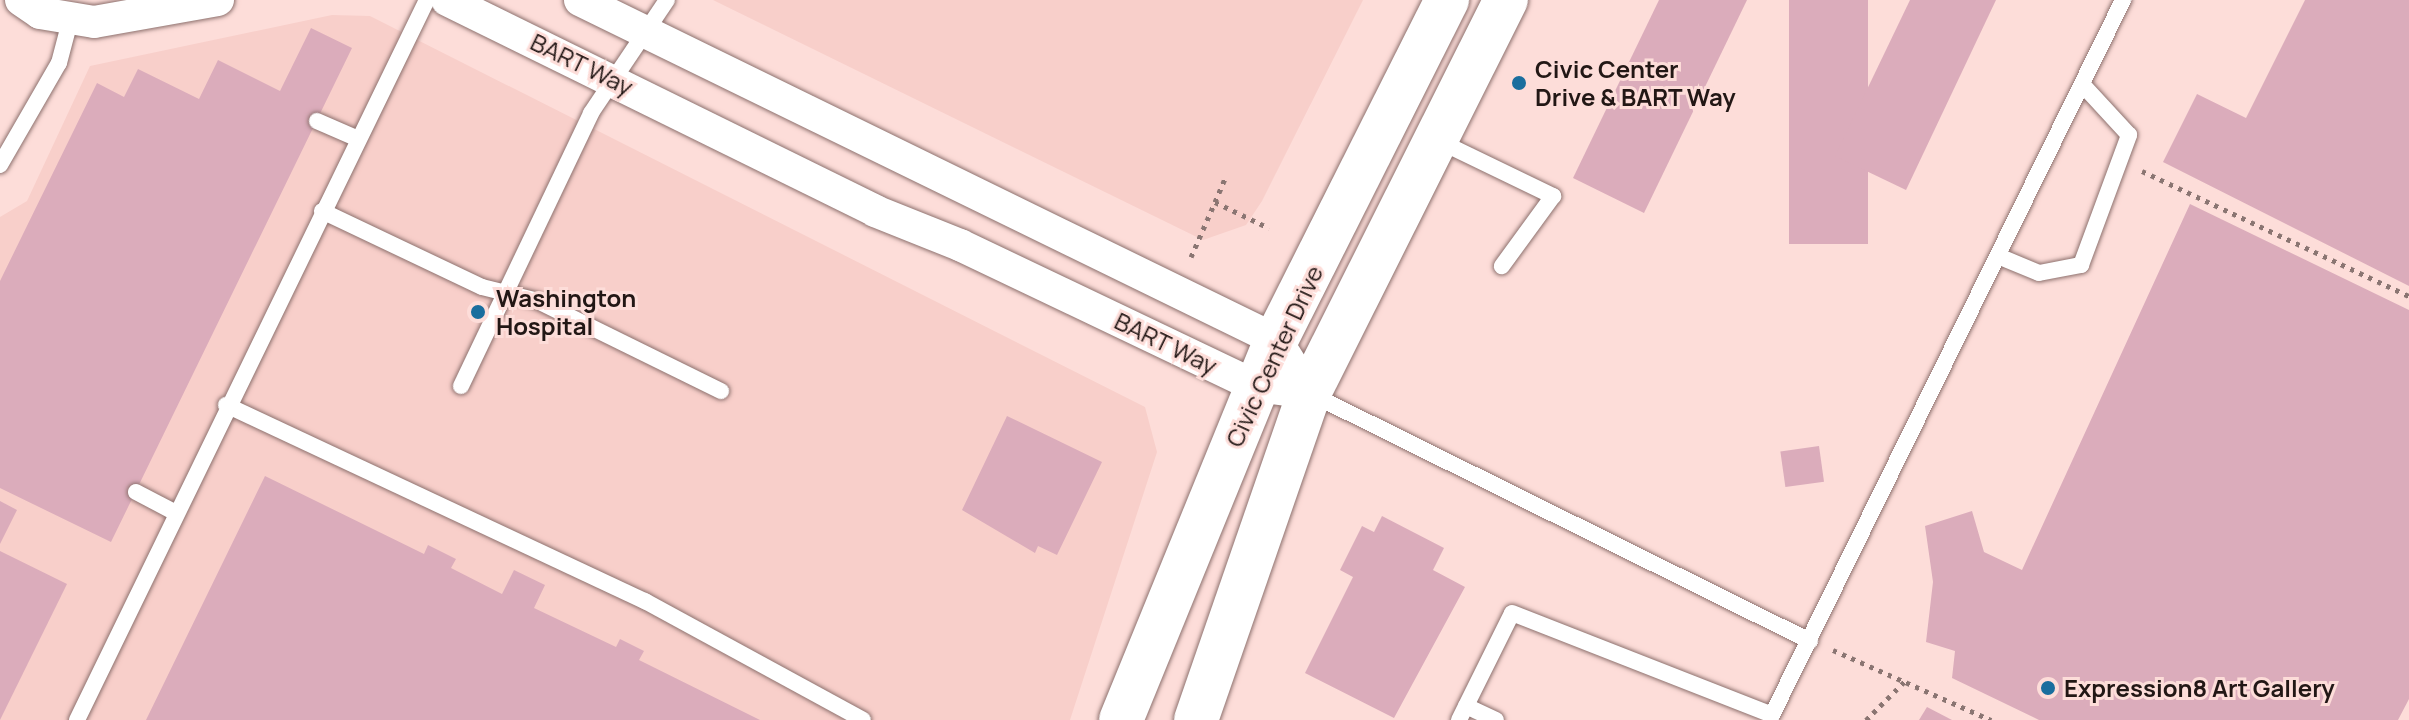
<!DOCTYPE html>
<html>
<head>
<meta charset="utf-8">
<style>
	body { margin:0 }
	#map { position:relative; width:2409px; height:720px; overflow:hidden; background:#fdddd9; font-family:Manrope,sans-serif }
	div>[style] { position:absolute }
	[style*='--x'] { left:calc(var(--x)*1px); top:calc(var(--y)*1px); width:calc(var(--w)*1px); rotate:calc(var(--a)*1deg) }
	.built>* { inset:0; background:#f8cfca }
	.building>* { inset:0; background:#dbacbb; transform-origin:0 0 }
	.path>* { height:5px; margin-top:-2.5px; transform-origin:0; background:repeating-linear-gradient(90deg,#8a7572 0 4px,transparent 0 10px) }
	.roads { filter:drop-shadow(0 0 2px #8d716e) drop-shadow(0 0 2px #8d716e) }
	.lane>* { height:16px; margin:-8px; padding:0 8px; transform-origin:8px; border-radius:8px; background:#fff }
	.street>* { height:32px; margin:-16px; padding:0 16px; transform-origin:16px; border-radius:16px; background:#fff }
	.secondary>* { height:44px; margin:-22px; padding:0 22px; transform-origin:22px; border-radius:22px; background:#fff }
	.dots>* { width:22px; height:22px; translate:-50% -50%; box-sizing:border-box; border:4px solid #fdddd9; border-radius:50% }
	span { translate:-50% -50%; white-space:nowrap; text-align:center; line-height:1.15; -webkit-text-stroke:6px #fdddd9; paint-order:stroke }
	.street-label { font-size:24px; color:#221715 }
	.poi-label { font-size:24px; color:#221715; font-weight:700 }
	.left { translate:0 -50%; text-align:left }
</style>
</head>
<body>
<div id="map">
	<div class="built">
		<i style="clip-path:polygon(713px 0,1363px 0,1262px 201px,1246px 225px,1203px 240px)"></i>
		<i style="clip-path:polygon(332px 15px,370px 16px,1145px 407px,1157px 452px,1070px 720px,0 720px,0 217px,27px 201px,90px 66px)"></i>
	</div>
	<div class="building">
		<i style="clip-path:polygon(1659px 0,1747px 0,1644px 213px,1573px 178px)"></i>
		<i style="left:1789px;top:0;width:79px;height:244px"></i>
		<i style="clip-path:polygon(1910px 0,1996px 0,1906px 190px,1835px 156px)"></i>
		<i style="clip-path:polygon(2305px 0,2409px 0,2409px 286px,2163px 162px,2197px 94px,2246px 118px)"></i>
		<i style="clip-path:polygon(311px 28px,352px 48px,111px 542px,0 488px,0 281px,97px 83px,124px 97px,138px 69px,199px 99px,218px 60px,280px 91px)"></i>
		<i style="clip-path:polygon(2190px 204px,2409px 310px,2409px 699px,2398px 720px,2039px 720px,1952px 678px,1955px 651px,1926px 642px,1933px 582px,1925px 526px,1972px 511px,1984px 552px,2022px 570px)"></i>
		<i style="clip-path:polygon(1007px 416px,1102px 462px,1057px 555px,1038px 546px,1035px 553px,962px 510px)"></i>
		<i style="left:1819px;top:446px;width:36px;height:39px;rotate:82deg"></i>
		<i style="clip-path:polygon(265px 476px,424px 554px,428px 545px,456px 559px,451px 568px,502px 594px,514px 570px,545px 585px,534px 608px,616px 647px,620px 639px,644px 651px,639px 660px,760px 720px,146px 720px)"></i>
		<i style="clip-path:polygon(0 501px,17px 510px,0 544px)"></i>
		<i style="clip-path:polygon(1382px 516px,1444px 548px,1433px 570px,1465px 587px,1394px 718px,1305px 673px,1353px 577px,1340px 570px,1362px 526px,1374px 532px)"></i>
		<i style="clip-path:polygon(0 551px,67px 584px,0 720px)"></i>
		<i style="clip-path:polygon(1927px 707px,1952px 720px,1919px 720px)"></i>
	</div>
	<div class="path">
		<i style="--x:2142;--y:171;--w:295;--a:25.1"></i>
		<i style="--x:1215;--y:202;--w:25;--a:-67"></i>
		<i style="--x:1191;--y:257;--w:60;--a:-66.4"></i>
		<i style="--x:1215;--y:202;--w:60;--a:25.7"></i>
		<i style="--x:1833;--y:650;--w:173;--a:23.9"></i>
		<i style="--x:1866;--y:720;--w:58;--a:-45"></i>
	</div>
	<div class="roads">
		<div class="lane">
			<i style="--x:317;--y:121;--w:43;--a:23.6"></i>
			<i style="--x:1439;--y:141;--w:127;--a:25.8"></i>
			<i style="--x:1553;--y:196;--w:87;--a:126.1"></i>
			<i style="--x:0;--y:165;--w:118;--a:-60"></i>
			<i style="--x:59;--y:63;--w:43;--a:-75.3"></i>
			<i style="--x:322;--y:211;--w:177;--a:25.4"></i>
			<i style="--x:482;--y:287;--w:58;--a:14"></i>
			<i style="--x:538;--y:301;--w:204;--a:26.2"></i>
			<i style="--x:1998;--y:256;--w:44;--a:22.5"></i>
			<i style="--x:2039;--y:273;--w:43;--a:-10.8"></i>
			<i style="--x:2081;--y:265;--w:139;--a:-69.7"></i>
			<i style="--x:2129;--y:135;--w:69;--a:-132.7"></i>
			<i style="--x:461;--y:386;--w:302;--a:-64.5"></i>
			<i style="--x:591;--y:113;--w:136;--a:-56.1"></i>
			<i style="--x:1309;--y:393;--w:559;--a:26.34"></i>
			<i style="--x:226;--y:405;--w:463;--a:25.1"></i>
			<i style="--x:645;--y:601;--w:248;--a:28.6"></i>
			<i style="--x:136;--y:492;--w:45;--a:27.7"></i>
			<i style="--x:1466;--y:706;--w:33;--a:25"></i>
			<i style="--x:77;--y:720;--w:801;--a:-64.08"></i>
			<i style="--x:1459;--y:720;--w:119;--a:-63.6"></i>
			<i style="--x:1512;--y:613;--w:279;--a:21.4"></i>
			<i style="--x:1772;--y:715;--w:797;--a:-63.85"></i>
		</div>
		<div class="street">
			<i style="--x:21;--y:0;--w:23;--a:34"></i>
			<i style="--x:40;--y:13;--w:55;--a:9.5"></i>
			<i style="--x:94;--y:22;--w:126;--a:-10.1"></i>
			<i style="--x:447;--y:0;--w:477;--a:26.2"></i>
			<i style="--x:875;--y:211;--w:92;--a:21.8"></i>
			<i style="--x:960;--y:245;--w:328;--a:25.5"></i>
			<i style="--x:1256;--y:386;--w:53;--a:7.5"></i>
			<i style="--x:580;--y:0;--w:775;--a:26.04"></i>
			<i style="--x:1276;--y:340;--w:62;--a:58.1"></i>
		</div>
		<div class="secondary">
			<i style="--x:1121;--y:720;--w:410;--a:-67.8"></i>
			<i style="--x:1276;--y:340;--w:381;--a:-63.3"></i>
			<i style="--x:1196;--y:720;--w:346;--a:-70.9"></i>
			<i style="--x:1309;--y:393;--w:440;--a:-63.4"></i>
		</div>
	</div>
	<div class="dots">
		<i style="left:1519px;top:83px;background:#1a6e9e"></i>
		<i style="left:478px;top:312px;background:#1a6e9e"></i>
		<i style="left:2048px;top:688px;background:#1a6e9e"></i>
	</div>
	<div class="street-label">
		<span style="left:582px;top:64px;rotate:26deg">BART Way</span>
		<span style="left:1166px;top:343px;rotate:26deg">BART Way</span>
		<span style="left:1274px;top:356px;rotate:-65deg">Civic Center Drive</span>
	</div>
	<div class="poi-label">
		<span class="left" style="left:1535px;top:83px">Civic Center<br>Drive &amp; BART Way</span>
		<span class="left" style="left:496px;top:312px">Washington<br>Hospital</span>
		<span class="left" style="left:2064px;top:688px">Expression8 Art Gallery</span>
	</div>
</div>
</body>
</html>
